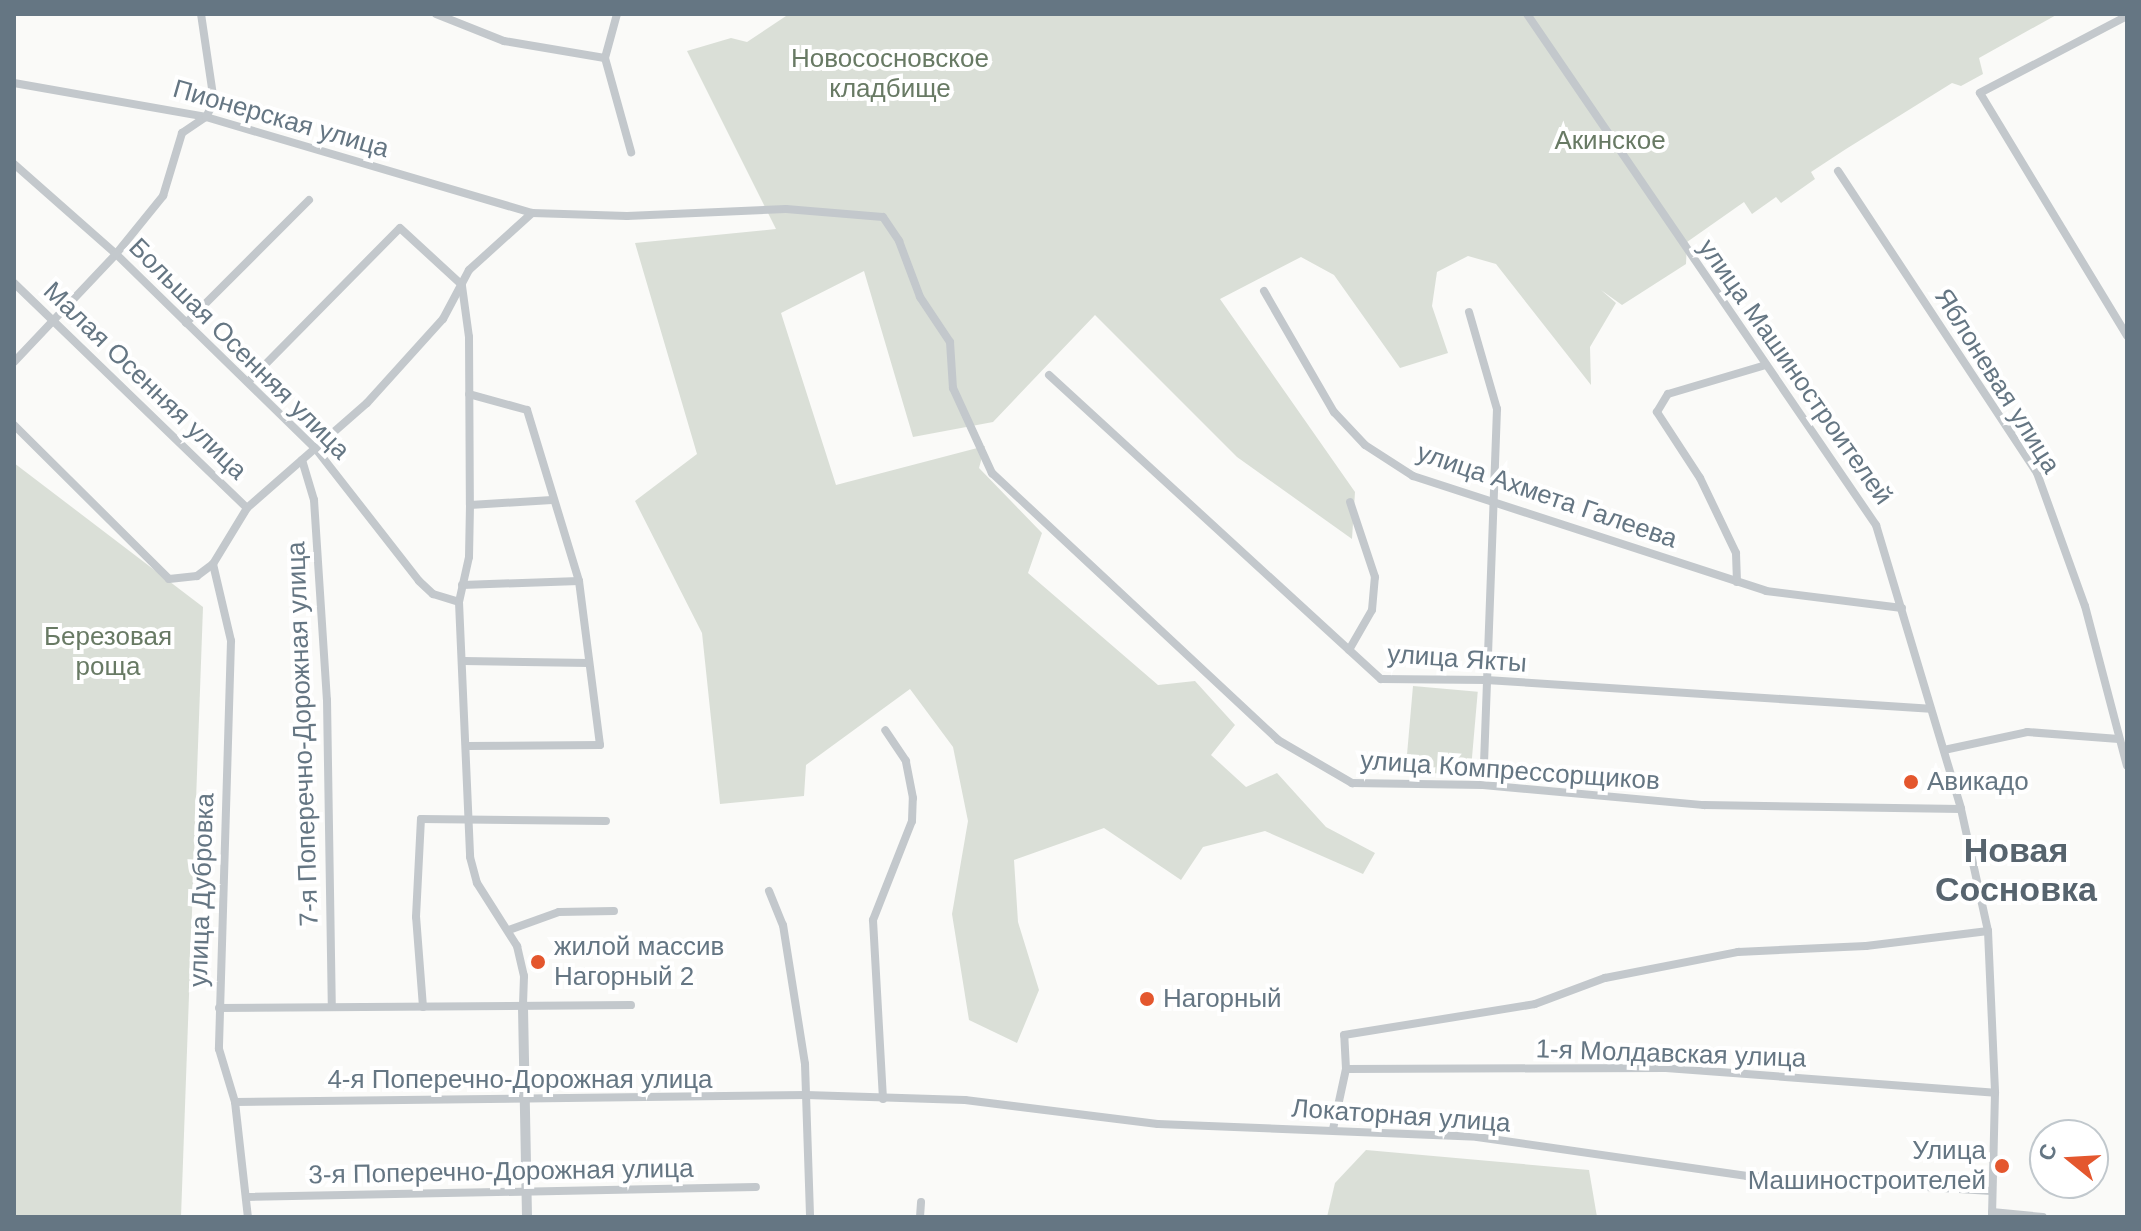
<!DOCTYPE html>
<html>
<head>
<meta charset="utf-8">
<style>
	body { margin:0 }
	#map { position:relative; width:2141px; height:1231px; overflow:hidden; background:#fafaf8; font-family:Arial,sans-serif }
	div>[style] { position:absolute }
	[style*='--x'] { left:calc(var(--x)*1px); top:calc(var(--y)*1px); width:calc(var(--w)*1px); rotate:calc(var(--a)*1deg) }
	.green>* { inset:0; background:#dadfd7; transform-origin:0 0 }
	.minor>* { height:8px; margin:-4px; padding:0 4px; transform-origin:4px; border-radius:4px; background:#c3c8cc }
	.tertiary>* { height:10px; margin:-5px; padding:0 5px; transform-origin:5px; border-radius:5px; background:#c3c8cc }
	.dots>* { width:22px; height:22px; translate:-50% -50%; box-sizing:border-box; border:4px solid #fff; border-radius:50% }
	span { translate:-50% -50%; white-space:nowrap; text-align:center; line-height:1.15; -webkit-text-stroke:8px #fff; paint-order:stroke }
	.park-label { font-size:26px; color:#687a64 }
	.street-label { font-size:26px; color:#657683 }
	.poi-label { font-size:26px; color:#657683 }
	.left { translate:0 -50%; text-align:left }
	.right { translate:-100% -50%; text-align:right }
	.district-label { font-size:34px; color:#57646e; font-weight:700 }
	.frame { position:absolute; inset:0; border:16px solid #657683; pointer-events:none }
	.north { position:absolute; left:2029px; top:1119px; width:80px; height:80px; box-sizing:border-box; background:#fff; border:2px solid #c1c8cd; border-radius:50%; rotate:288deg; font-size:22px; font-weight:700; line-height:32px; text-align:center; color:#657683 }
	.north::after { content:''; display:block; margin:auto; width:28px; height:36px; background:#e4572e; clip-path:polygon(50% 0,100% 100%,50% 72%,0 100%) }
</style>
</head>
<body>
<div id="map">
	<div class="green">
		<i style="clip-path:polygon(789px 14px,2058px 14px,1979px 58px,1983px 74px,1961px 86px,1952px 83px,1846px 149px,1811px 172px,1815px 179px,1781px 203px,1776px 197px,1752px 214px,1744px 202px,1687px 242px,1686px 264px,1622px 305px,1601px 290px,1616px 303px,1590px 347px,1591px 385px,1496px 264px,1468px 256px,1437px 272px,1432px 306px,1448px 353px,1400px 368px,1334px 275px,1301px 257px,1220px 299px,1355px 492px,1352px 539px,1237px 457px,1095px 315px,993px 422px,913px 437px,864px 271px,781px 313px,836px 485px,985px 446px,979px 468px,1042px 533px,1028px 573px,1158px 685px,1195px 681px,1235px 725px,1211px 755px,1246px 787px,1277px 773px,1326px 827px,1375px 853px,1363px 874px,1265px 831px,1203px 847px,1181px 880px,1104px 828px,1014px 860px,1018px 922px,1039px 990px,1017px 1043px,969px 1020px,952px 914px,968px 821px,953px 747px,910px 689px,806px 765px,804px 796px,720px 804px,702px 633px,635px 501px,697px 454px,635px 243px,776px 229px,687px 51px,731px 38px,747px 42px)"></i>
		<i style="clip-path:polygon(14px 463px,203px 607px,181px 1217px,14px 1217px)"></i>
		<i style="left:1413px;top:686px;width:65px;height:85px;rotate:5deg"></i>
		<i style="clip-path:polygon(1366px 1150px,1589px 1170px,1597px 1217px,1327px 1217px,1335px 1183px)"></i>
	</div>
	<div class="minor">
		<i style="--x:436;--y:14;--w:73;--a:21.7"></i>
		<i style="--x:504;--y:41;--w:102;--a:9.6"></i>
		<i style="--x:617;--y:14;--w:46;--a:105.3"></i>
		<i style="--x:605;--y:58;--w:98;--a:74.5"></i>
		<i style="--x:1527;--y:14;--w:619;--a:55.67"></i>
		<i style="--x:1876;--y:525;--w:296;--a:73.3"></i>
		<i style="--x:1961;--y:809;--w:125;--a:77.5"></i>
		<i style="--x:1988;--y:931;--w:162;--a:87.5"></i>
		<i style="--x:1995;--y:1093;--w:124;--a:91.4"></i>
		<i style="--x:2127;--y:16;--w:166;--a:152.4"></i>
		<i style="--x:1980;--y:93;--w:284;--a:58.8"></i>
		<i style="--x:14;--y:83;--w:195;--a:10"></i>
		<i style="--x:206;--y:117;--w:340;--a:16.4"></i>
		<i style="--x:532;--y:213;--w:95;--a:1.8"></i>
		<i style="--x:627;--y:216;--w:159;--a:-2.5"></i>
		<i style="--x:786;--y:209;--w:97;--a:4.7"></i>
		<i style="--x:883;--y:217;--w:29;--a:56"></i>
		<i style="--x:899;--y:241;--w:60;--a:69.4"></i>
		<i style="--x:920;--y:297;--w:54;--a:56.3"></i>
		<i style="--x:950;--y:342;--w:46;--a:86.3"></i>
		<i style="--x:953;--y:388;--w:94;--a:65.4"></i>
		<i style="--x:992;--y:473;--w:391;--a:43"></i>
		<i style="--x:1278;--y:740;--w:86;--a:30.2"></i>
		<i style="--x:1352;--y:783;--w:131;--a:0.9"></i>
		<i style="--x:1483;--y:785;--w:222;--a:5.2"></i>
		<i style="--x:1704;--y:805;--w:257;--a:0.9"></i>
		<i style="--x:14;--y:164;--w:136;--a:41.4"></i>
		<i style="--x:116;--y:254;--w:279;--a:44.3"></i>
		<i style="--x:316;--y:449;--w:167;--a:52"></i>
		<i style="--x:419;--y:581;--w:19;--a:43"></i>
		<i style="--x:433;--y:594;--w:27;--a:17"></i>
		<i style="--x:1838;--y:171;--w:362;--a:56.6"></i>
		<i style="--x:2037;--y:473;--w:141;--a:70.2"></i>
		<i style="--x:2085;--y:606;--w:165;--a:75.3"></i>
		<i style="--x:14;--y:283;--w:324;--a:44"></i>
		<i style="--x:462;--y:286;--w:51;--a:82.2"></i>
		<i style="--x:469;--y:337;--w:168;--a:89.7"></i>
		<i style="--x:470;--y:505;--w:52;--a:91.1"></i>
		<i style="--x:469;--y:557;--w:46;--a:102.5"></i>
		<i style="--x:459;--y:602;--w:255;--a:87.5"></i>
		<i style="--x:470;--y:857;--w:27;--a:75"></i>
		<i style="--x:477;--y:883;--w:75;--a:57.6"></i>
		<i style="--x:517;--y:946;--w:31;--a:77"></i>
		<i style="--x:524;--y:976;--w:32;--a:92"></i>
		<i style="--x:1264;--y:291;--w:140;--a:60"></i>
		<i style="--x:1334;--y:412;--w:45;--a:46.8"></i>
		<i style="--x:1365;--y:445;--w:57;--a:32.9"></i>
		<i style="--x:1413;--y:476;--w:371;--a:18"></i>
		<i style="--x:1766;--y:591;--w:137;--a:7.1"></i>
		<i style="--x:1469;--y:312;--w:101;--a:73.9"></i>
		<i style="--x:1497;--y:409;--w:376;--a:92.1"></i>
		<i style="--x:186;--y:323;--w:174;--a:-45"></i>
		<i style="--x:14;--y:362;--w:149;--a:-46.6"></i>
		<i style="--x:116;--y:254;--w:75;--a:-51"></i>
		<i style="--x:163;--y:196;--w:66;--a:-73.2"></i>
		<i style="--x:182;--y:133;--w:29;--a:-34"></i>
		<i style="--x:206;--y:117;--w:17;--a:-62"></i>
		<i style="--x:214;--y:102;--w:89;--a:-98.4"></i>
		<i style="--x:1049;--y:375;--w:450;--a:42.5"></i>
		<i style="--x:1381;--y:679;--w:105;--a:0.5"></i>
		<i style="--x:1486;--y:680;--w:445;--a:3.7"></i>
		<i style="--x:248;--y:382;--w:216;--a:-45.4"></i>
		<i style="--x:400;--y:228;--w:84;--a:42.6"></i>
		<i style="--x:14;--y:425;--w:218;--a:44.8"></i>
		<i style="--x:169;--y:579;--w:28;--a:-6"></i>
		<i style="--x:197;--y:576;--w:20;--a:-37"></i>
		<i style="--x:213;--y:564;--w:66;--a:-58.7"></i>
		<i style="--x:247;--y:508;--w:159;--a:-41.2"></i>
		<i style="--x:367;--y:403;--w:113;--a:-47.9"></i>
		<i style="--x:443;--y:319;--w:55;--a:-62"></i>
		<i style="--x:469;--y:270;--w:85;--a:-42.1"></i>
		<i style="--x:302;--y:460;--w:42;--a:73.3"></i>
		<i style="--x:314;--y:500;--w:200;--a:86.3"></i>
		<i style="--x:327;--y:700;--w:307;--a:89.1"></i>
		<i style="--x:470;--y:505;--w:82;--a:-3.5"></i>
		<i style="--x:213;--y:564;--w:79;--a:76.8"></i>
		<i style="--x:231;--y:641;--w:408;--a:91.7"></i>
		<i style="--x:219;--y:1049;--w:55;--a:73.2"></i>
		<i style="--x:235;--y:1102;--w:116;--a:83.6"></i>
		<i style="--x:1737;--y:582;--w:29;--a:-92"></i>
		<i style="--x:1736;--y:553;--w:83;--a:-115.6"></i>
		<i style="--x:1700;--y:478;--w:79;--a:-123.1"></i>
		<i style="--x:1657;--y:412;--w:21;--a:-59"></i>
		<i style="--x:1668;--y:394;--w:102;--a:-16.5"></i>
		<i style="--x:462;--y:585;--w:117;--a:-2"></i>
		<i style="--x:1349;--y:650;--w:46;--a:-60.1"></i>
		<i style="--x:1372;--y:610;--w:33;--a:-85"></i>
		<i style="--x:1375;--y:577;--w:79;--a:-108.4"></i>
		<i style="--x:464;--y:661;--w:125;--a:0.9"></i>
		<i style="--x:466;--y:746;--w:134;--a:-0.4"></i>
		<i style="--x:600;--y:745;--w:165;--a:-97.3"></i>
		<i style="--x:579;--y:581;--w:179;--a:-106.9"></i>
		<i style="--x:527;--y:410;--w:60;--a:-164.6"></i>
		<i style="--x:1944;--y:750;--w:85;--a:-12.2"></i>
		<i style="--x:2027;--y:732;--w:92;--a:4.4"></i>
		<i style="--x:769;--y:891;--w:37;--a:68"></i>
		<i style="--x:783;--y:925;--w:141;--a:81"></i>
		<i style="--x:805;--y:1064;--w:153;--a:88.1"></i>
		<i style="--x:509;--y:930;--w:53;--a:-19.8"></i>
		<i style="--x:559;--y:912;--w:55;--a:-1"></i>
		<i style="--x:423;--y:1007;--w:90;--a:-94.4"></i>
		<i style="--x:416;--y:917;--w:98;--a:-87.1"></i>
		<i style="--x:421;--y:819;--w:185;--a:0.6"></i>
		<i style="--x:219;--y:1008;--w:412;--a:-0.4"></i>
		<i style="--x:1346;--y:1069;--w:320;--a:-0.2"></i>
		<i style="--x:1666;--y:1068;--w:330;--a:4.3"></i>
		<i style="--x:883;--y:1099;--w:179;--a:-93.2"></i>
		<i style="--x:873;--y:920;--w:106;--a:-68.5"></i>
		<i style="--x:912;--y:821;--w:23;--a:-88"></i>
		<i style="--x:913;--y:798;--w:38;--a:-101"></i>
		<i style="--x:906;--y:761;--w:37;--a:-124"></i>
		<i style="--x:235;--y:1102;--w:571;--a:-0.7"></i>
		<i style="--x:806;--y:1095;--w:159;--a:1.8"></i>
		<i style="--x:965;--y:1100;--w:194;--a:7.1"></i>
		<i style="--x:1158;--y:1124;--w:319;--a:2.3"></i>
		<i style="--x:1477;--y:1137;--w:273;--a:8.2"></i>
		<i style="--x:1747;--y:1176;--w:245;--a:3.5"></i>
		<i style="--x:1333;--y:1129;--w:61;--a:-77.8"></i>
		<i style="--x:1346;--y:1069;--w:34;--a:-93"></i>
		<i style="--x:1344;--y:1035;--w:193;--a:-9.2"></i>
		<i style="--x:1535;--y:1004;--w:75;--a:-20.4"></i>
		<i style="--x:1605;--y:978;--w:136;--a:-11.1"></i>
		<i style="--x:1738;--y:952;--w:128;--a:-2.7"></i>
		<i style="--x:1866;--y:946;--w:123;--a:-7"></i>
		<i style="--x:246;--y:1197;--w:510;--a:-1.12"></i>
		<i style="--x:1992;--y:1212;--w:51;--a:5.6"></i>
		<i style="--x:920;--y:1217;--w:15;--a:-86"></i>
	</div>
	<div class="tertiary">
		<i style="--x:523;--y:1008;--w:209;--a:88.9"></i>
	</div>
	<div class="dots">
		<i style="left:1911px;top:782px;background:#e4572e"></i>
		<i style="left:538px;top:962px;background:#e4572e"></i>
		<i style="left:1147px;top:999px;background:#e4572e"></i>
		<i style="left:2002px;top:1166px;background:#e4572e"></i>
	</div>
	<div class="park-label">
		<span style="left:890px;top:74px">Новососновское<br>кладбище</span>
		<span style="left:1610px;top:141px">Акинское</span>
		<span style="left:108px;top:652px">Березовая<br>роща</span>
	</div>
	<div class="street-label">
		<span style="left:281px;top:119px;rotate:16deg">Пионерская улица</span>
		<span style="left:239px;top:349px;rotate:45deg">Большая Осенняя улица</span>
		<span style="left:1795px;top:372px;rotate:55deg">улица Машиностроителей</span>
		<span style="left:145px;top:381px;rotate:44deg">Малая Осенняя улица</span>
		<span style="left:1997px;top:381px;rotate:58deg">Яблоневая улица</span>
		<span style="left:1547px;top:496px;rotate:19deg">улица Ахмета Галеева</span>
		<span style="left:1457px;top:659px;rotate:4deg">улица Якты</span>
		<span style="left:303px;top:734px;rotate:-92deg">7-я Поперечно-Дорожная улица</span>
		<span style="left:1510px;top:771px;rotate:4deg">улица Компрессорщиков</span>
		<span style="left:202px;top:890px;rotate:-88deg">улица Дубровка</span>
		<span style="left:1671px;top:1054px;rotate:2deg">1-я Молдавская улица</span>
		<span style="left:520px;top:1080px">4-я Поперечно-Дорожная улица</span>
		<span style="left:1401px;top:1116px;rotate:4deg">Локаторная улица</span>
		<span style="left:501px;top:1172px;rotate:-1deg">3-я Поперечно-Дорожная улица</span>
	</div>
	<div class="poi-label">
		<span class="left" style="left:1927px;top:782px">Авикадо</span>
		<span class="left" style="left:554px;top:962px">жилой массив<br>Нагорный 2</span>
		<span class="left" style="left:1163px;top:999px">Нагорный</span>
		<span class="right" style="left:1986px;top:1166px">Улица<br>Машиностроителей</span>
	</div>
	<div class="district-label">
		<span style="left:2016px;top:870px">Новая<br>Сосновка</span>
	</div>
	<div class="frame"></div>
	<div class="north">С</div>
</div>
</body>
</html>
